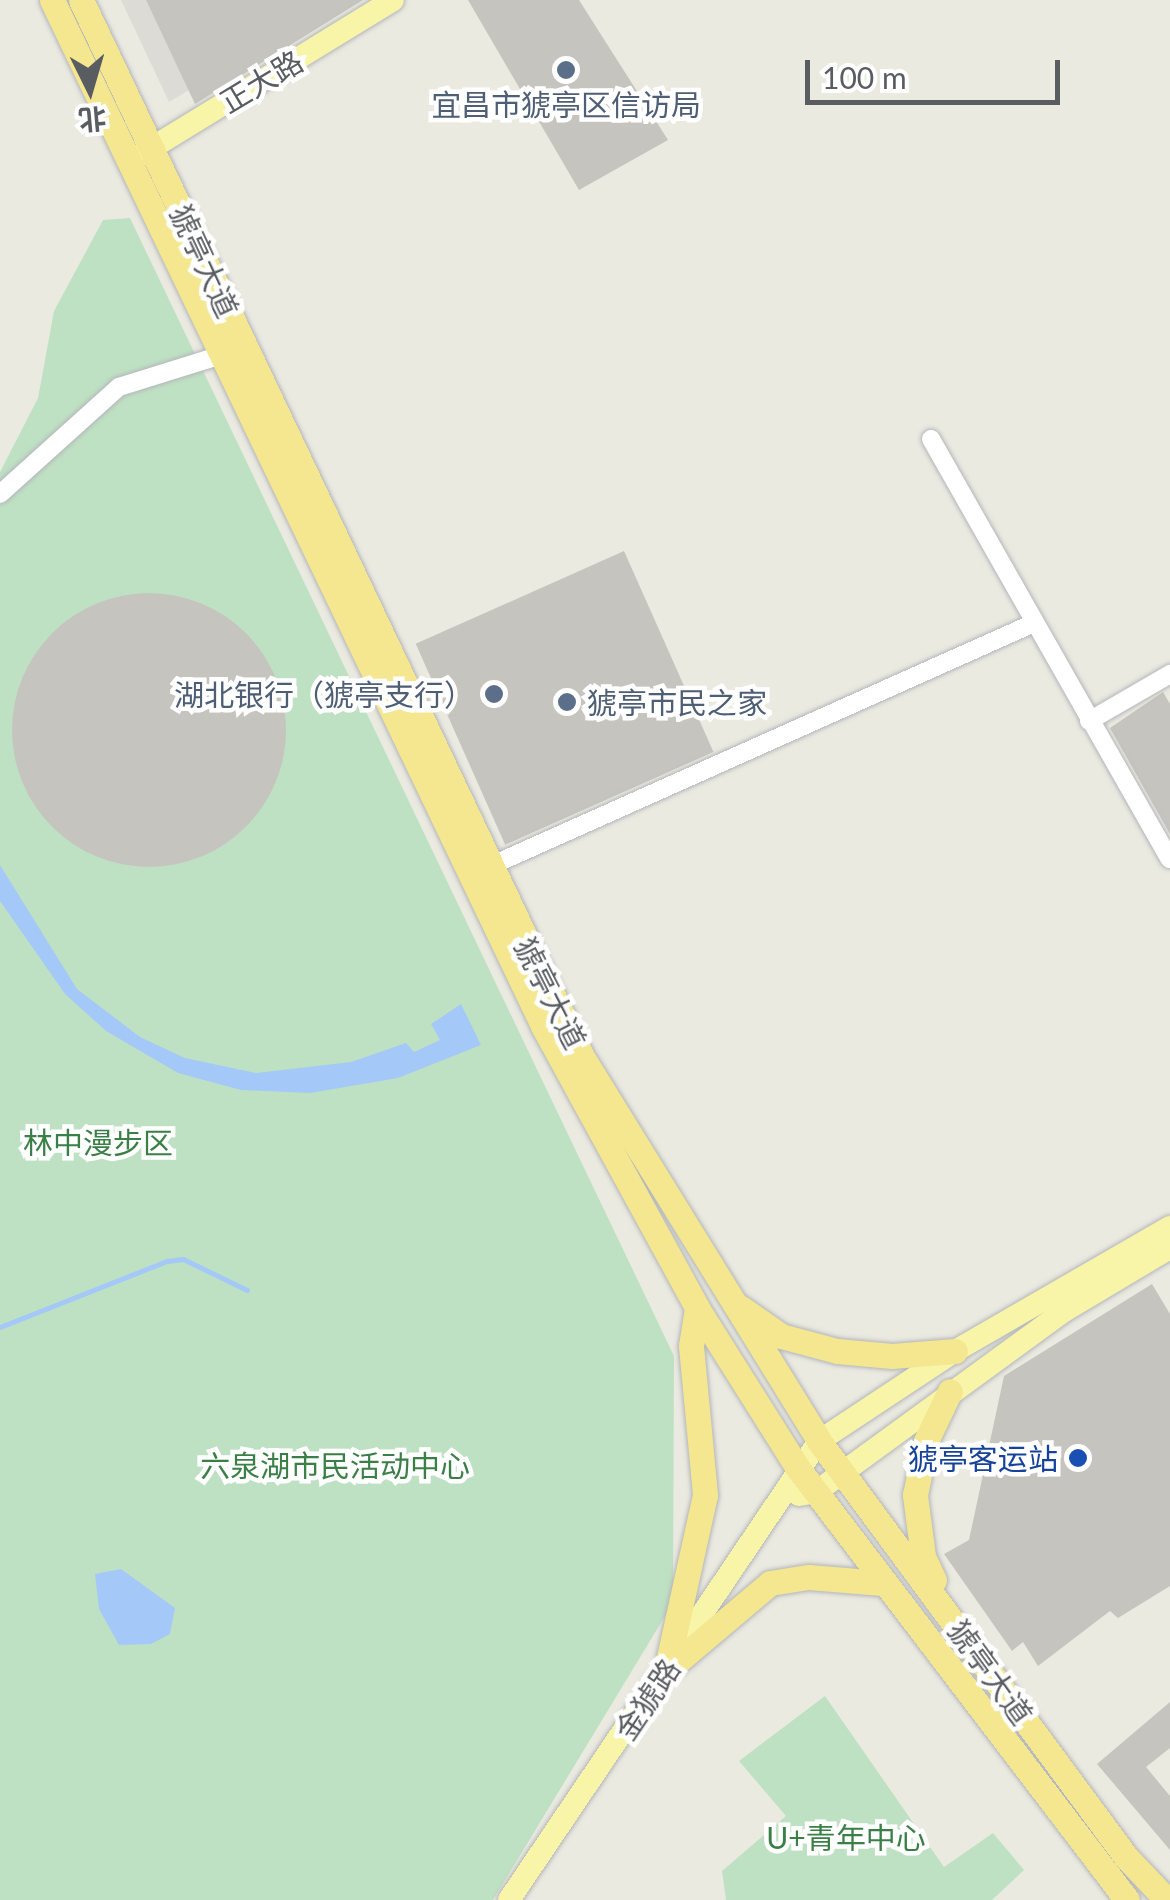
<!DOCTYPE html>
<html>
<head>
<meta charset="utf-8">
<style>
	body { margin:0 }
	#map { position:relative; width:1170px; height:1900px; overflow:hidden; background:#ebeae1; font-family:Lato,"Noto Sans SC",sans-serif }
	div>[style] { position:absolute }
	[style*='--x'] { left:calc(var(--x)*1px); top:calc(var(--y)*1px); width:calc(var(--w)*1px); rotate:calc(var(--a)*1deg) }
	.industrial>* { inset:0; background:#dddbd5 }
	.green>* { inset:0; background:#bfe1c3 }
	.water>* { inset:0; background:#a4c9f8 }
	.stream>* { height:5px; margin:-2.5px; padding:0 2.5px; transform-origin:2.5px; border-radius:2.5px; background:#a4c9f8 }
	.building>* { inset:0; background:#c6c4be; transform-origin:0 0 }
	.round { border-radius:50% }
	.roads { filter:drop-shadow(0 0 2px #b3b6ba) drop-shadow(0 0 2px #b3b6ba) }
	.minor>* { height:18px; margin:-9px; padding:0 9px; transform-origin:9px; border-radius:9px; background:#fff }
	.major>* { height:22px; margin:-11px; padding:0 11px; transform-origin:11px; border-radius:11px; background:#f8f5a9 }
	.highway>* { height:25px; margin:-12.5px; padding:0 12.5px; transform-origin:12.5px; border-radius:12.5px; background:#f4e78f }
	.dots>* { width:28px; height:28px; translate:-50% -50%; box-sizing:border-box; border:5px solid #fff; border-radius:50% }
	span { translate:-50% -50%; white-space:nowrap; text-align:center; line-height:1.15; -webkit-text-stroke:9px #fff; paint-order:stroke }
	.street-label { font-size:30px; color:#595c61 }
	.service-label { font-size:30px; color:#4e5e75 }
	.right { translate:-100% -50%; text-align:right }
	.left { translate:0 -50%; text-align:left }
	.park-label { font-size:30px; color:#3a7f46 }
	.transit-label { font-size:30px; color:#164399 }
	.north { position:absolute; left:40px; top:40px; width:100px; height:100px; -webkit-text-stroke:8px #fff; paint-order:stroke; rotate:175deg; font-size:28px; font-weight:700; line-height:40px; text-align:center; color:#595c61 }
	.north::after { content:''; display:block; margin:auto; width:35px; height:45px; background:#595c61; clip-path:polygon(50% 0,100% 100%,50% 72%,0 100%) }
	.scale { position:absolute; left:805px; top:60px; width:255px; height:45px; box-sizing:border-box; border:5px solid #595c61; border-top:0; padding-left:12px; font-size:30px; line-height:35px; white-space:nowrap; color:#595c61; -webkit-text-stroke:8px #fff; paint-order:stroke }
</style>
</head>
<body>
<div id="map">
	<div class="industrial">
		<i style="clip-path:polygon(121px 0,340px 0,169px 102px)"></i>
	</div>
	<div class="green">
		<i style="clip-path:polygon(130px 218px,674px 1356px,673px 1603px,493px 1900px,0 1900px,0 472px,38px 398px,54px 311px,103px 220px)"></i>
		<i style="clip-path:polygon(825px 1696px,944px 1867px,993px 1833px,1024px 1870px,992px 1900px,726px 1900px,722px 1871px,786px 1816px,739px 1761px)"></i>
	</div>
	<div class="water">
		<i style="clip-path:polygon(0 865px,77px 989px,140px 1037px,185px 1058px,256px 1073px,351px 1062px,406px 1043px,414px 1052px,440px 1040px,431px 1024px,461px 1004px,481px 1045px,398px 1078px,310px 1093px,241px 1090px,178px 1073px,106px 1031px,65px 994px,0 901px)"></i>
		<i style="clip-path:polygon(121px 1569px,175px 1608px,170px 1634px,151px 1644px,119px 1645px,99px 1609px,95px 1574px)"></i>
	</div>
	<div class="stream">
		<i style="--x:0;--y:1327;--w:180;--a:-21.6"></i>
		<i style="--x:167;--y:1261;--w:16;--a:-7"></i>
		<i style="--x:183;--y:1259;--w:71;--a:25.8"></i>
	</div>
	<div class="building">
		<i style="clip-path:polygon(146px 0,363px 0,195px 104px)"></i>
		<i style="clip-path:polygon(468px 0,579px 0,668px 140px,579px 190px)"></i>
		<i style="left:624px;top:551px;width:220px;height:228px;rotate:66deg"></i>
		<i class="round" style="left:12px;top:593px;width:274px;height:274px"></i>
		<i style="clip-path:polygon(1163px 692px,1170px 704px,1170px 834px,1110px 728px)"></i>
		<i style="clip-path:polygon(1152px 1284px,1170px 1314px,1170px 1586px,1118px 1618px,1110px 1611px,1038px 1666px,1023px 1642px,1012px 1651px,944px 1554px,969px 1540px,1004px 1376px)"></i>
		<i style="clip-path:polygon(1170px 1702px,1170px 1748px,1146px 1767px,1170px 1796px,1170px 1850px,1097px 1764px)"></i>
	</div>
	<div class="roads">
		<div class="minor">
			<i style="--x:931;--y:439;--w:483;--a:60.4"></i>
			<i style="--x:0;--y:494;--w:160;--a:-42"></i>
			<i style="--x:119;--y:387;--w:108;--a:-17.3"></i>
			<i style="--x:1089;--y:721;--w:94;--a:-30.1"></i>
			<i style="--x:488;--y:867;--w:598;--a:-24.08"></i>
		</div>
		<div class="major">
			<i style="--x:137;--y:157;--w:300;--a:-31.5"></i>
			<i style="--x:799;--y:1495;--w:17;--a:-10"></i>
			<i style="--x:816;--y:1492;--w:309;--a:-36.1"></i>
			<i style="--x:1066;--y:1310;--w:121;--a:-30.8"></i>
			<i style="--x:509;--y:1900;--w:554;--a:-55.97"></i>
			<i style="--x:819;--y:1441;--w:163;--a:-33.5"></i>
			<i style="--x:955;--y:1351;--w:248;--a:-30"></i>
		</div>
		<div class="highway">
			<i style="--x:52;--y:0;--w:1140;--a:64.42"></i>
			<i style="--x:544;--y:1028;--w:319;--a:61.3"></i>
			<i style="--x:697;--y:1308;--w:188;--a:57.8"></i>
			<i style="--x:797;--y:1467;--w:544;--a:52.69"></i>
			<i style="--x:81;--y:0;--w:1167;--a:64.64"></i>
			<i style="--x:581;--y:1055;--w:453;--a:58.3"></i>
			<i style="--x:819;--y:1441;--w:517;--a:53.57"></i>
			<i style="--x:1126;--y:1857;--w:59;--a:46.4"></i>
			<i style="--x:697;--y:1308;--w:38;--a:99"></i>
			<i style="--x:691;--y:1346;--w:150;--a:84.6"></i>
			<i style="--x:705;--y:1495;--w:180;--a:102.5"></i>
			<i style="--x:666;--y:1671;--w:136;--a:-40.2"></i>
			<i style="--x:770;--y:1583;--w:39;--a:-9"></i>
			<i style="--x:809;--y:1577;--w:73;--a:4.7"></i>
			<i style="--x:741;--y:1308;--w:49;--a:35"></i>
			<i style="--x:781;--y:1336;--w:58;--a:15"></i>
			<i style="--x:837;--y:1351;--w:55;--a:5.2"></i>
			<i style="--x:892;--y:1356;--w:63;--a:-4.5"></i>
			<i style="--x:934;--y:1580;--w:26;--a:-115"></i>
			<i style="--x:923;--y:1556;--w:62;--a:-97.5"></i>
			<i style="--x:915;--y:1495;--w:55;--a:-78.5"></i>
			<i style="--x:926;--y:1441;--w:55;--a:-64.4"></i>
		</div>
	</div>
	<div class="dots">
		<i style="left:566px;top:70px;background:#5c6f8a"></i>
		<i style="left:494px;top:694px;background:#5c6f8a"></i>
		<i style="left:567px;top:702px;background:#5c6f8a"></i>
		<i style="left:1078px;top:1458px;background:#1a4fb4"></i>
	</div>
	<div class="street-label">
		<span style="left:261px;top:81px;rotate:-31deg">正大路</span>
		<span style="left:205px;top:261px;rotate:65deg">猇亭大道</span>
		<span style="left:551px;top:993px;rotate:63deg">猇亭大道</span>
		<span style="left:991px;top:1672px;rotate:54deg">猇亭大道</span>
		<span style="left:647px;top:1699px;rotate:-56deg">金猇路</span>
	</div>
	<div class="service-label">
		<span style="left:566px;top:104px">宜昌市猇亭区信访局</span>
		<span class="right" style="left:474px;top:694px">湖北银行（猇亭支行）</span>
		<span class="left" style="left:587px;top:702px">猇亭市民之家</span>
	</div>
	<div class="park-label">
		<span style="left:98px;top:1142px">林中漫步区</span>
		<span style="left:335px;top:1465px">六泉湖市民活动中心</span>
		<span style="left:846px;top:1837px">U+青年中心</span>
	</div>
	<div class="transit-label">
		<span class="right" style="left:1058px;top:1458px">猇亭客运站</span>
	</div>
	<div class="north">北</div>
	<div class="scale">100 m</div>
</div>
</body>
</html>
